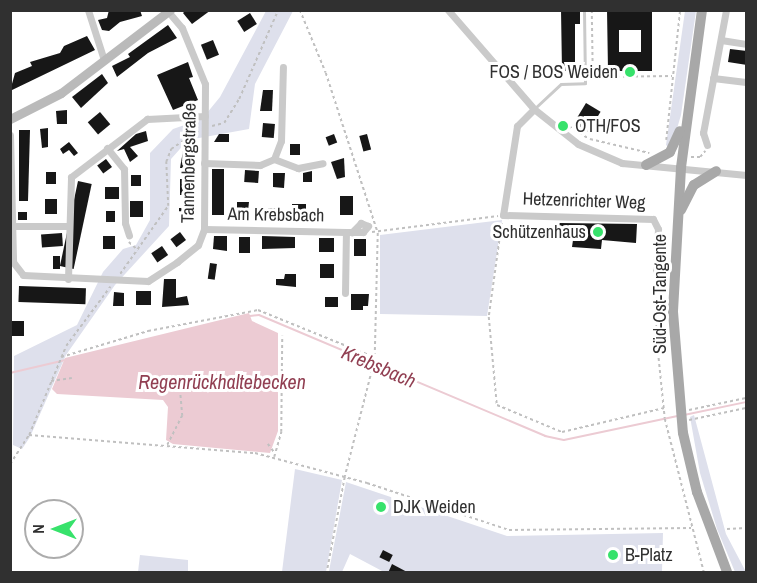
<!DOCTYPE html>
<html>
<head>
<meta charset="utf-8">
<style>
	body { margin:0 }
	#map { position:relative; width:757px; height:583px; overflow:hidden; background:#fff; font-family:"Archivo Narrow",sans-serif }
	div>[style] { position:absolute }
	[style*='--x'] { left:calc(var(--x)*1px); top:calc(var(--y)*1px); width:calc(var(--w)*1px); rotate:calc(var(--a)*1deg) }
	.green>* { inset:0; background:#dee0ec }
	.water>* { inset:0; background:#eccbd3 }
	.stream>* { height:2px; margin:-1px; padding:0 1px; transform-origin:1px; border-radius:1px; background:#eccbd3 }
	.building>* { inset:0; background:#171717; transform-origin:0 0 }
	.path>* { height:1.5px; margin-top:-0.75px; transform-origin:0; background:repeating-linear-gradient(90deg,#c0c0c0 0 3px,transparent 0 6px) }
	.lane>* { height:3px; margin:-1.5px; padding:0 1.5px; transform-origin:1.5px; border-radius:1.5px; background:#cacaca }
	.street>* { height:7px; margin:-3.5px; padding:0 3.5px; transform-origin:3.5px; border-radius:3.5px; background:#cacaca }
	.secondary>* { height:9px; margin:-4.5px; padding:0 4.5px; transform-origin:4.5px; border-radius:4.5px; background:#bababa }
	.primary>* { height:10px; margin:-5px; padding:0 5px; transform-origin:5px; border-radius:5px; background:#a8a8a8 }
	.dots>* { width:16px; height:16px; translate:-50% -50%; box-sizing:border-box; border:3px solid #fff; border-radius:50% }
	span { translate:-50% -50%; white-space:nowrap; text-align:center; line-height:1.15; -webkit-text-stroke:6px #fff; paint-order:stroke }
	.poi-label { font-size:18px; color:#303030 }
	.right { translate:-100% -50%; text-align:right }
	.left { translate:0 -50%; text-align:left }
	.street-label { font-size:18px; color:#303030 }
	.water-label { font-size:20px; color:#913f52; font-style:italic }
	.frame { position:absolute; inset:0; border:12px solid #303030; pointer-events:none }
	.north { position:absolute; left:24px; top:499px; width:60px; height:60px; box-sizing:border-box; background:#fff; border:2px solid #acacac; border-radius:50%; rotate:270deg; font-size:16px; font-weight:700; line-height:24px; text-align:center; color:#303030 }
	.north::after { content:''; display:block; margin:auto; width:21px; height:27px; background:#37e26b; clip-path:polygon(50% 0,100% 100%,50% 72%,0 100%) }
</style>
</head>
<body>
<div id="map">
	<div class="green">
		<i style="clip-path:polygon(266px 11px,293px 11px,255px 84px,249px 129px,188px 140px,171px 159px,169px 226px,115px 285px,66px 355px,30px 437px,22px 449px,13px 445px,14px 356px,77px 325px,103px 272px,123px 249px,136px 245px,150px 220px,150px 153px,173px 129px,202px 119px,220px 97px)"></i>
		<i style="clip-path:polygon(685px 11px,696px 11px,681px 115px,671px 149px,666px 145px)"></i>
		<i style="clip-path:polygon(502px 220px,487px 316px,380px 314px,380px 235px)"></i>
		<i style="clip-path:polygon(694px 415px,726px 534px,746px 572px,735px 572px,717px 529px,700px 473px,690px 417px)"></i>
		<i style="clip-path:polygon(295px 469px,342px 480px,326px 572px,282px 572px)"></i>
		<i style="clip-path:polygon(346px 482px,507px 536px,663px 533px,662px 572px,384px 572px,350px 554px,342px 572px,332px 572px,329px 571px)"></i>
		<i style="clip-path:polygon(140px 555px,188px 560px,188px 572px,138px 572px)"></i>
	</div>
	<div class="water">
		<i style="clip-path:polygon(249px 313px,252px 321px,278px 333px,278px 431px,270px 453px,173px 444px,166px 440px,168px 407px,163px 400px,57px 394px,52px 389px,65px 358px)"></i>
	</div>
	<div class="stream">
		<i style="--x:250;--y:316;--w:9;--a:-6"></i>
		<i style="--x:259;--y:315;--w:311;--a:22.9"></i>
		<i style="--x:545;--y:436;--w:19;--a:12"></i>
		<i style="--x:564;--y:440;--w:116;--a:-11.9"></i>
		<i style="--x:10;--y:373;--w:57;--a:-13.1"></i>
		<i style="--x:684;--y:415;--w:63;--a:-11.8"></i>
	</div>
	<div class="building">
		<i style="clip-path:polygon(109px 10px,140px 10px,142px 16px,120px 22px,109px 31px,102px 30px,98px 20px,107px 18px)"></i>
		<i style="clip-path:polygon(186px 10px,211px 10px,192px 24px,183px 13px)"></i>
		<i style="clip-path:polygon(561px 10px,580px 11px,580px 24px,575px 24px,575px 71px,562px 71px)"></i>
		<i style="clip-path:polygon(evenodd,607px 10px,652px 10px,652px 71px,608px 71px,607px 10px,619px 30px,641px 30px,641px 52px,619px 52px,619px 30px)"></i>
		<i style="left:250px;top:13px;width:13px;height:15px;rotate:58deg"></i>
		<i style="clip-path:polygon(168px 25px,177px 38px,148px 53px,117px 77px,112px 66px,130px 57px,128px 54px)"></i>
		<i style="clip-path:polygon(87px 36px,95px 50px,10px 91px,15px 73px,32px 66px,30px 62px,60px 53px,64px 46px)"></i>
		<i style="left:213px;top:40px;width:16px;height:13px;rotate:68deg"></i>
		<i style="clip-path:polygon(730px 49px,747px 51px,747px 65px,728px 62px)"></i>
		<i style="clip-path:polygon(188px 62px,193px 77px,189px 78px,198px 100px,173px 110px,157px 75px)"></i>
		<i style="clip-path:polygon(102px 74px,108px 83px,81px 108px,72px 97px)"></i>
		<i style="clip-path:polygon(263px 90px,273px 90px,272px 111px,260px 111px)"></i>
		<i style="left:586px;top:103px;width:17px;height:24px;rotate:31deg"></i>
		<i style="clip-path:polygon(67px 110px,67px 124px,57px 124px,56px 111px)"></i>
		<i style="left:100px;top:112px;width:16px;height:16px;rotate:50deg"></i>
		<i style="left:263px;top:123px;width:12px;height:14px;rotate:5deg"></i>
		<i style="clip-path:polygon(48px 128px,48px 147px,42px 148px,40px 129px)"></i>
		<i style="clip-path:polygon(19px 130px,30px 130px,28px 201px,19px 201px)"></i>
		<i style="clip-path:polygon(146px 131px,148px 141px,130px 147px,138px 156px,130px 162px,124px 149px,117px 151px,136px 134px)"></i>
		<i style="clip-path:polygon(219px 134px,229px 134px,229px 142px,214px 142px)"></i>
		<i style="left:334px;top:134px;width:9px;height:9px;rotate:69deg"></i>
		<i style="left:367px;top:134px;width:16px;height:8px;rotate:75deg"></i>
		<i style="clip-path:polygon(69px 142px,78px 153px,74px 156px,69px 150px,63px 154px,60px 149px)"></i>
		<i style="left:290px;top:144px;width:10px;height:11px"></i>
		<i style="clip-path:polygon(183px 151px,194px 152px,191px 168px,180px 168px)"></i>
		<i style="clip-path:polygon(344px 158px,345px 177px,337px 179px,331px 162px)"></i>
		<i style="left:106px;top:159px;width:10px;height:11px;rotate:53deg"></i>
		<i style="left:212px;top:169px;width:12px;height:46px"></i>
		<i style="left:245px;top:170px;width:14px;height:12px;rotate:4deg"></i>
		<i style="clip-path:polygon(312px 171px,312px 182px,303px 182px,303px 173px)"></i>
		<i style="left:46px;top:172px;width:10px;height:12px"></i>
		<i style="clip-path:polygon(273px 173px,285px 173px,284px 188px,273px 187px)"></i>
		<i style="left:131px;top:175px;width:10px;height:11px"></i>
		<i style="left:180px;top:179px;width:12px;height:16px"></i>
		<i style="left:78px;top:181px;width:14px;height:87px;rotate:12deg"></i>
		<i style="left:105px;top:187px;width:14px;height:12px"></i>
		<i style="left:340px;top:196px;width:13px;height:19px"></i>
		<i style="left:45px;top:199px;width:12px;height:15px"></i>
		<i style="left:130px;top:201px;width:13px;height:16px"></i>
		<i style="clip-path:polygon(237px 202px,249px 202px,247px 220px,237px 220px)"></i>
		<i style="left:292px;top:204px;width:14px;height:12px"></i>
		<i style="left:179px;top:208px;width:12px;height:14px"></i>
		<i style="left:264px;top:208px;width:12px;height:14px"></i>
		<i style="left:106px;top:211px;width:9px;height:11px"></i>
		<i style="left:18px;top:212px;width:9px;height:8px"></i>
		<i style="clip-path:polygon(559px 223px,637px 224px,636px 243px,602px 240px,601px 249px,572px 247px,573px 240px,559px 240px)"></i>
		<i style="left:180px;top:232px;width:10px;height:12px;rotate:53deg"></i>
		<i style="left:62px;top:233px;width:13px;height:21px;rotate:86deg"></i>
		<i style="left:103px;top:236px;width:12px;height:13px"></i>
		<i style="clip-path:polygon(214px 236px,227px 236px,227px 251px,213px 249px)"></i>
		<i style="clip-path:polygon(262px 236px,295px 237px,295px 248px,262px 249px)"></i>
		<i style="left:239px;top:237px;width:11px;height:16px"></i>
		<i style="left:319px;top:238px;width:15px;height:14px"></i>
		<i style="left:354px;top:239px;width:12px;height:17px"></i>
		<i style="left:162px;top:246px;width:11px;height:13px;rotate:56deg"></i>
		<i style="left:53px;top:256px;width:7px;height:13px"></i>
		<i style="left:210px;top:263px;width:7px;height:16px;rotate:8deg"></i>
		<i style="left:320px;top:264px;width:14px;height:14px"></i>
		<i style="clip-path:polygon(285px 274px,296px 274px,296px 287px,276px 285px,276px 279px,284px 279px)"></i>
		<i style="clip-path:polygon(164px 279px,176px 279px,176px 298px,187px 296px,189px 305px,162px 307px)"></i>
		<i style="left:19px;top:286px;width:67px;height:16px;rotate:2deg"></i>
		<i style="left:136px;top:291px;width:15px;height:14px"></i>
		<i style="clip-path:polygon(114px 292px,124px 293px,124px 306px,113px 306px)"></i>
		<i style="clip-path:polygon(351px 294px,369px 294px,368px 306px,363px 306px,363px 310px,351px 310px)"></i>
		<i style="left:325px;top:297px;width:13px;height:10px"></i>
		<i style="left:10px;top:321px;width:14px;height:15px"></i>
		<i style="left:383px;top:550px;width:11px;height:8px;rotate:27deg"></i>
		<i style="clip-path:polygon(392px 564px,409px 573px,388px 573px)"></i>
	</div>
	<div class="path">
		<i style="--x:300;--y:10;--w:68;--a:67.6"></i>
		<i style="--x:326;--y:73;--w:168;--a:72"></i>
		<i style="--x:378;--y:233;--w:126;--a:91.4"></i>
		<i style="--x:375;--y:359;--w:122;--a:104.3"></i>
		<i style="--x:345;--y:477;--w:97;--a:100.7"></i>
		<i style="--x:592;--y:10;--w:67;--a:89.1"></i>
		<i style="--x:593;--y:77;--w:79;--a:-0.7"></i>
		<i style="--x:559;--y:120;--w:36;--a:32"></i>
		<i style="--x:590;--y:139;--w:61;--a:13.3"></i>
		<i style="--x:212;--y:126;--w:12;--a:-14"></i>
		<i style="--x:224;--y:123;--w:28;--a:-58"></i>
		<i style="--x:239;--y:99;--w:97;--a:-66.3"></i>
		<i style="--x:666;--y:140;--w:131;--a:-83.9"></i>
		<i style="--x:691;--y:157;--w:9;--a:0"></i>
		<i style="--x:700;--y:157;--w:8;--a:-50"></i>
		<i style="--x:502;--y:223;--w:95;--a:97.9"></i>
		<i style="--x:489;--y:317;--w:88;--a:84.8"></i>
		<i style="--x:497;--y:405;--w:70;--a:22.6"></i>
		<i style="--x:562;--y:432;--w:105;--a:-13.2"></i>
		<i style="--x:372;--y:232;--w:127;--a:-7.2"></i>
		<i style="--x:129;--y:242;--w:12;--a:42"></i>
		<i style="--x:120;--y:274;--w:83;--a:-54.8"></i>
		<i style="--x:168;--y:206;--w:44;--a:-92.6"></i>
		<i style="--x:166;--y:162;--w:14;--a:-69"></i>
		<i style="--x:171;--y:149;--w:34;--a:-34"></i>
		<i style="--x:656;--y:277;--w:63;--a:89.1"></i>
		<i style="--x:657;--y:340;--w:79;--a:84.2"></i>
		<i style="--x:665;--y:419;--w:158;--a:75.7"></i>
		<i style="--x:61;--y:357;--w:91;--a:-16.6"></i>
		<i style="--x:148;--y:331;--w:112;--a:-10.8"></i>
		<i style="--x:258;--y:310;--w:125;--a:22.1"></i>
		<i style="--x:51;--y:381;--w:21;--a:-8"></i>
		<i style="--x:689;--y:410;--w:58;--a:-11.9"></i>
		<i style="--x:689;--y:420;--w:58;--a:-11.9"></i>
		<i style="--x:29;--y:435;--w:227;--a:4.6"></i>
		<i style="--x:255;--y:453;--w:116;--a:15"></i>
		<i style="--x:367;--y:483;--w:150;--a:18.3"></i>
		<i style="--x:509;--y:530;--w:182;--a:-0.6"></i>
		<i style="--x:268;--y:444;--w:10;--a:53"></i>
		<i style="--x:167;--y:445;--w:33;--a:-63"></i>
		<i style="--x:182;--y:416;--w:21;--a:-95"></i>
		<i style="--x:274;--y:457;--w:26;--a:-74"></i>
		<i style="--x:281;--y:432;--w:96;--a:-89.4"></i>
		<i style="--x:10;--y:464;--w:35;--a:-57"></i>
		<i style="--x:29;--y:435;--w:96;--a:-67.4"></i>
		<i style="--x:66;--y:346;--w:74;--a:-53.3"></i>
		<i style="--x:727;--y:529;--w:19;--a:-3"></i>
	</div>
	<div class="lane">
		<i style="--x:535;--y:108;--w:35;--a:-43"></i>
		<i style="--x:561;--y:84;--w:24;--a:-2"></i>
		<i style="--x:585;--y:83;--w:73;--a:-90.8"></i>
	</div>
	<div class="street">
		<i style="--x:88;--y:10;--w:52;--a:72.3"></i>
		<i style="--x:448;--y:10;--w:131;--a:49"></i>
		<i style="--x:534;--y:109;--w:56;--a:38.5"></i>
		<i style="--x:578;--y:144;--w:48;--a:23.4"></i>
		<i style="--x:622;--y:163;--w:125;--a:5.5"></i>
		<i style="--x:721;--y:40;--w:25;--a:9"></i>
		<i style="--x:713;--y:78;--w:33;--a:7"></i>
		<i style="--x:534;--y:109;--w:24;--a:135"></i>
		<i style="--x:517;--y:126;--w:90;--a:98.9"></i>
		<i style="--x:503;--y:215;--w:150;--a:1.5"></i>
		<i style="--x:653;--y:219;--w:11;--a:63"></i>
		<i style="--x:658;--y:229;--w:41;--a:92.8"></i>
		<i style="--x:10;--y:135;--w:127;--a:88.6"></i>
		<i style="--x:13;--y:262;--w:16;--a:52"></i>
		<i style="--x:23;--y:275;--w:125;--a:2.7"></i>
		<i style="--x:148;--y:281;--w:35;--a:-33"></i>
		<i style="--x:177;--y:262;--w:27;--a:-39"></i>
		<i style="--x:198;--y:245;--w:17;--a:-69"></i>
		<i style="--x:204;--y:229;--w:145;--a:-89.6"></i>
		<i style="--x:205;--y:84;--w:61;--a:-112.3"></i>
		<i style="--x:182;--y:28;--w:23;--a:-130"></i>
		<i style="--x:707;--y:145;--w:13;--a:-108"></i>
		<i style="--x:703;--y:133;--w:125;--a:-79.4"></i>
		<i style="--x:107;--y:148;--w:27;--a:51"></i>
		<i style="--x:124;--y:169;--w:54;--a:88.9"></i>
		<i style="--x:125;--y:223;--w:13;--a:72"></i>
		<i style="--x:274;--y:159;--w:19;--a:-69"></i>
		<i style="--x:281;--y:141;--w:74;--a:-88.5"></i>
		<i style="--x:204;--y:163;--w:56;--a:2"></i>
		<i style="--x:260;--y:165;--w:15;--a:-23"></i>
		<i style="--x:274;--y:159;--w:26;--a:21"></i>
		<i style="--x:298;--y:168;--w:25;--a:-11"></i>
		<i style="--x:10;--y:226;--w:59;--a:0"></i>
		<i style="--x:204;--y:229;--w:142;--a:1.2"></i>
		<i style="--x:346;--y:232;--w:17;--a:0"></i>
		<i style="--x:363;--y:232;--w:8;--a:-50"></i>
		<i style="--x:368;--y:226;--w:8;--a:-157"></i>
		<i style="--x:361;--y:223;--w:13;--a:135"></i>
		<i style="--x:68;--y:279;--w:102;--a:-88.3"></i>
		<i style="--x:71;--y:177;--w:96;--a:-37.3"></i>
		<i style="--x:147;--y:119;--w:58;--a:-3"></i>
		<i style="--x:345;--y:293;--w:61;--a:-89.1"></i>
	</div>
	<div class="secondary">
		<i style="--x:10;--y:119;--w:57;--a:-27"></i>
		<i style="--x:61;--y:93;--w:137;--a:-37.3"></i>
	</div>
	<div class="primary">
		<i style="--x:702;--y:10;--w:159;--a:97.6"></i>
		<i style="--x:681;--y:168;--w:144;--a:93.2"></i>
		<i style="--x:673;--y:312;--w:121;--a:85.3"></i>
		<i style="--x:683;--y:433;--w:61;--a:76.7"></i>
		<i style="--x:697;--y:492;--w:85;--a:69.4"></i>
		<i style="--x:646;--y:165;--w:27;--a:-28"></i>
		<i style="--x:670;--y:152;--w:23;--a:-65"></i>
		<i style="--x:681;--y:210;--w:28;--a:-63"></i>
		<i style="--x:694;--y:185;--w:26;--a:-32"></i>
	</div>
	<div class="dots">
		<i style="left:630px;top:72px;background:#37e26b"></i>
		<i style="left:563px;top:126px;background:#37e26b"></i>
		<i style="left:598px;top:232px;background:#37e26b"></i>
		<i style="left:381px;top:507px;background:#37e26b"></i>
		<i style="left:613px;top:555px;background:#37e26b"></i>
	</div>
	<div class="poi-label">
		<span class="right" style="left:618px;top:72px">FOS / BOS Weiden</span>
		<span class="left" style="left:575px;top:126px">OTH/FOS</span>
		<span class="right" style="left:586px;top:232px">Schützenhaus</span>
		<span class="left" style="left:393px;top:507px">DJK Weiden</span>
		<span class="left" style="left:625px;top:555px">B-Platz</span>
	</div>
	<div class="street-label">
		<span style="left:189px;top:163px;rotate:-89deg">Tannenbergstraße</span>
		<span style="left:584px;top:201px;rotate:2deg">Hetzenrichter Weg</span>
		<span style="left:276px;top:215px;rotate:1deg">Am Krebsbach</span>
		<span style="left:660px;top:294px;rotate:-90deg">Süd-Ost-Tangente</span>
	</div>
	<div class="water-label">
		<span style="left:379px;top:366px;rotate:23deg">Krebsbach</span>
		<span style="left:222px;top:381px">Regenrückhaltebecken</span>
	</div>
	<div class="frame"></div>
	<div class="north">N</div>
</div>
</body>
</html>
